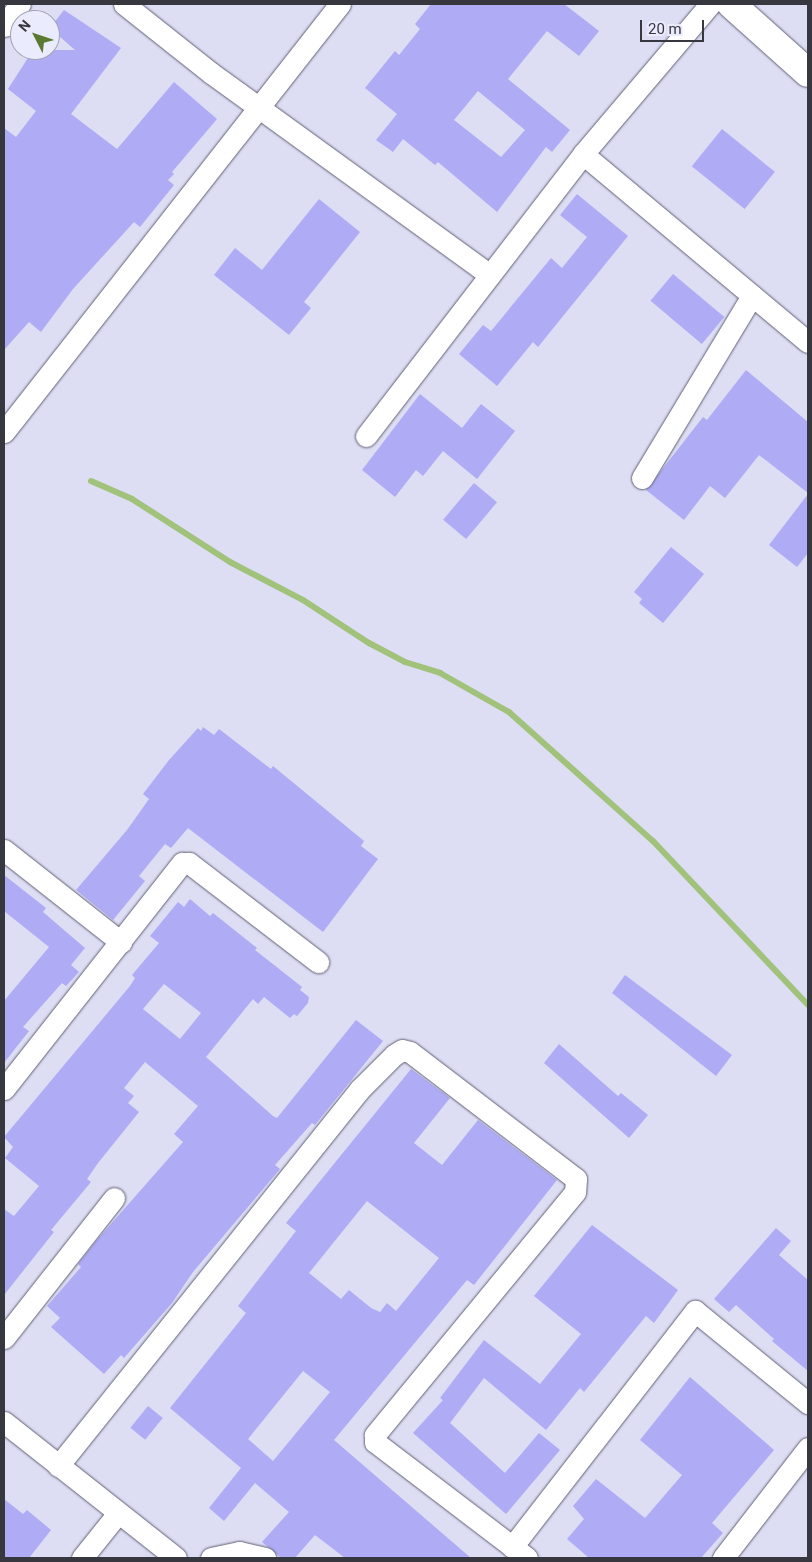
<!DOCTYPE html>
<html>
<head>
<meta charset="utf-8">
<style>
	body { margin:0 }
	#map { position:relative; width:812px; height:1562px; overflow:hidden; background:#ddddf4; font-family:Roboto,sans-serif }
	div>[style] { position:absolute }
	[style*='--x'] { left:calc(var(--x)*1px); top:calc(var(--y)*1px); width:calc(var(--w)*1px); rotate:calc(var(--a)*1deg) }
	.stream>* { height:6px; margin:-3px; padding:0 3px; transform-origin:3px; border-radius:3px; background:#a0c27a }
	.building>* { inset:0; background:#afabf4; transform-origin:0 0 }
	.roads { filter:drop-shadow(0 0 1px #606074) drop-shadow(0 0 1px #606074) }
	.street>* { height:21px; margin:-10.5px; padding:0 10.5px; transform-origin:10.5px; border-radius:10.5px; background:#fff }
	.secondary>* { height:28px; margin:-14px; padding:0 14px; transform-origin:14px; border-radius:14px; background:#fff }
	span { translate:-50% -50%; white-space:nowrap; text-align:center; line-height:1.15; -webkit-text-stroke:4.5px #ebebfe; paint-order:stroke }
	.frame { position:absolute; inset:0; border:5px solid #373740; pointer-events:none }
	.north { position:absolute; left:10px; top:10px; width:50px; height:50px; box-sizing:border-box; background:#ebebfe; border:1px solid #a3a3b2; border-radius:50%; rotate:311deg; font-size:14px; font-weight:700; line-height:20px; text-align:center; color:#373740 }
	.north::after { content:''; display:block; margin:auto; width:18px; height:22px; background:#5b7a31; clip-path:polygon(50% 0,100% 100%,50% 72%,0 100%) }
	.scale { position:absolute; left:640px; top:20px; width:64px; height:22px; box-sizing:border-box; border:2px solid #373740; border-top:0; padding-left:6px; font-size:15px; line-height:18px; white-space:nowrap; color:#373740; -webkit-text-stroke:4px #ebebfe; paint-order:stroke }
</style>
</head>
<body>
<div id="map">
	<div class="stream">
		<i style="--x:91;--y:481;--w:45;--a:23.7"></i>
		<i style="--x:132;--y:499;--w:117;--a:32.7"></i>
		<i style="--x:230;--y:562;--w:82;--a:27.5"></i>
		<i style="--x:303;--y:600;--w:79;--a:33.1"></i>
		<i style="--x:369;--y:643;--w:41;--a:27.8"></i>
		<i style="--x:405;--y:662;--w:37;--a:17"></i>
		<i style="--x:440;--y:673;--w:79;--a:29.5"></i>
		<i style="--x:509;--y:712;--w:193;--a:41.9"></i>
		<i style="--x:653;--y:841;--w:226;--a:46.6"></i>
	</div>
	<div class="building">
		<i style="clip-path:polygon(evenodd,431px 4px,564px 4px,599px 31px,579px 56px,547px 31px,508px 79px,570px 130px,552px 152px,546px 147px,497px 212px,438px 162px,435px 165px,403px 139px,393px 152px,376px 140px,397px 114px,365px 88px,395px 51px,399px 55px,420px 29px,415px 24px,431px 4px,478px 91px,525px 130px,501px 157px,454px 120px,478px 91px)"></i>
		<i style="clip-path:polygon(64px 10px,121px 48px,71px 114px,117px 149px,174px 82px,217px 119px,172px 172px,174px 174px,168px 180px,174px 185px,140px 227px,134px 222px,73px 289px,41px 332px,29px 322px,4px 350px,4px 128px,16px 137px,36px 111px,8px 89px,33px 50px,75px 50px,50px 28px)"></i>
		<i style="left:722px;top:129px;width:68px;height:48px;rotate:39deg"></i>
		<i style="clip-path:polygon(577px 194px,628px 236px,538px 347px,533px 342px,497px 386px,459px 354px,483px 325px,491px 331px,551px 258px,562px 268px,587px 237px,560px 215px)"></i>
		<i style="clip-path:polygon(319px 199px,360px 232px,304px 302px,311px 308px,289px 335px,214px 275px,235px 248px,262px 270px)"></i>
		<i style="left:673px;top:274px;width:67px;height:35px;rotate:40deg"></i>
		<i style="clip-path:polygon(746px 370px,808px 422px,808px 493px,759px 455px,725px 498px,710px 486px,684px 520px,646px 490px,703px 417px,707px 420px)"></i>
		<i style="clip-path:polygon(420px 394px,462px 428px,481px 404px,515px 431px,477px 479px,443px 451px,423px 476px,416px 470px,395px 497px,362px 470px)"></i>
		<i style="left:474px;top:483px;width:30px;height:48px;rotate:40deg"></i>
		<i style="clip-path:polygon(808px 494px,808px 553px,797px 567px,769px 545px)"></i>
		<i style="clip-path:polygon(671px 547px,704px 574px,663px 623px,639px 603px,642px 599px,634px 592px)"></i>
		<i style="clip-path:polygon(203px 727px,214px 735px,219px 729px,271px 769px,273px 766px,364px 841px,361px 846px,378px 859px,323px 932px,188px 828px,171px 848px,165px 844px,139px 876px,145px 881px,113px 920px,76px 890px,127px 830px,149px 799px,143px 794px,169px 760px,198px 728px,201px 731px)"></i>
		<i style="clip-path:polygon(4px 875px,46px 908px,43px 912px,85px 948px,71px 965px,79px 972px,66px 986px,62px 983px,23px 1027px,29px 1031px,4px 1063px,4px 1001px,49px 947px,4px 911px)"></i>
		<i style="clip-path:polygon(evenodd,190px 899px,210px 916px,213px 913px,257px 948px,255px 950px,302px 987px,300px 990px,309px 997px,308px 1003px,297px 1016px,294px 1014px,290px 1018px,264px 997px,258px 1004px,253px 999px,206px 1057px,273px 1116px,277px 1118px,356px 1020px,383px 1041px,315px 1125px,312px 1123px,275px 1165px,280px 1169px,193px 1272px,172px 1303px,124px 1358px,121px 1355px,104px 1374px,51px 1327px,60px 1318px,47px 1306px,81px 1267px,78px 1264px,96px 1241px,183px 1142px,174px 1134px,198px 1106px,145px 1062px,124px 1088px,134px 1096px,128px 1103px,139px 1112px,98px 1163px,87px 1179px,91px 1182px,51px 1230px,54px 1232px,4px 1295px,4px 1209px,14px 1216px,39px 1186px,5px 1158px,13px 1147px,4px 1137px,130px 986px,135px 978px,132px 975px,159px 943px,150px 936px,178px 902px,184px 907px,190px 899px,164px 984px,201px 1013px,180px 1039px,143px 1009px,164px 984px)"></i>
		<i style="clip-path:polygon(625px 975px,732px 1055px,716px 1076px,612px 993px)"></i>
		<i style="clip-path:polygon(559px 1044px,618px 1096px,621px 1093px,648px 1115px,629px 1138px,544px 1063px)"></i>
		<i style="clip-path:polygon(evenodd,411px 1069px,450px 1098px,414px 1143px,442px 1165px,478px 1120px,557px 1180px,474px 1285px,467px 1280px,334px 1440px,471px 1558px,345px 1558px,315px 1535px,295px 1558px,281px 1558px,262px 1542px,289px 1512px,255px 1483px,224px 1521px,209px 1508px,241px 1468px,170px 1408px,246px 1313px,238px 1306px,296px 1231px,286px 1223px,411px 1069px,367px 1201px,439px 1258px,396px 1311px,387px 1303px,380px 1312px,371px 1308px,349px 1290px,341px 1299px,309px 1273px,367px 1201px,411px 1069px,303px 1371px,330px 1392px,273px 1461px,248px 1439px,303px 1371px)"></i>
		<i style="clip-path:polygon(592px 1225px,678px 1290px,654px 1323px,646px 1316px,584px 1392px,580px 1388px,546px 1430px,484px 1378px,450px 1423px,505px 1473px,539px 1433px,560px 1450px,506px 1514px,413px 1433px,443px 1400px,440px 1398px,484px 1340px,540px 1384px,581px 1334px,534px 1296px)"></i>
		<i style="clip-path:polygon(776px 1228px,791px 1241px,779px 1255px,808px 1280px,808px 1371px,772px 1341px,774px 1339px,736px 1305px,729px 1312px,714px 1299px)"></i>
		<i style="clip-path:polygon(690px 1377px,774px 1450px,712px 1523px,723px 1533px,701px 1558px,589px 1558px,567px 1539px,584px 1519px,573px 1506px,596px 1479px,645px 1518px,682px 1475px,640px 1440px)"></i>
		<i style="left:148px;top:1406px;width:19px;height:28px;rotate:39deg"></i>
		<i style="clip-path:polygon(4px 1499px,23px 1514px,27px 1510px,51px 1530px,29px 1558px,4px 1558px)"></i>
	</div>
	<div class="roads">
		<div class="street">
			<i style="--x:124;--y:4;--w:111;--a:38.4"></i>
			<i style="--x:211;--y:73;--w:344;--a:35.9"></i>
			<i style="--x:4;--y:26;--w:27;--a:-54"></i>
			<i style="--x:583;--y:154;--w:293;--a:39.9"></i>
			<i style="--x:4;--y:432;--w:544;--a:-51.87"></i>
			<i style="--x:366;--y:436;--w:356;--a:-52.4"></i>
			<i style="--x:583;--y:154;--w:197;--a:-49.7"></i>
			<i style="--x:642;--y:478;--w:213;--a:-58.9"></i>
			<i style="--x:4;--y:850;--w:149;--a:38.2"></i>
			<i style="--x:4;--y:1089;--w:288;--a:-51.8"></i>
			<i style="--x:182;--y:863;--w:7;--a:0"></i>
			<i style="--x:189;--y:863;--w:163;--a:37.5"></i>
			<i style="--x:4;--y:1338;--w:178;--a:-51.8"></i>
			<i style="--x:4;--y:1422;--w:219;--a:38.3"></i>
			<i style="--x:58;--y:1466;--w:482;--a:-51.3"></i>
			<i style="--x:359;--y:1090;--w:49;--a:-45"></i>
			<i style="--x:394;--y:1055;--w:9;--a:-32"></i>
			<i style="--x:402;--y:1050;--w:8;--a:14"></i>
			<i style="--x:410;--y:1052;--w:209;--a:37.4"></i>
			<i style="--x:576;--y:1179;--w:13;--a:94"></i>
			<i style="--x:575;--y:1192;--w:315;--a:129.5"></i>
			<i style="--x:375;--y:1435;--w:7;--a:90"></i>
			<i style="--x:375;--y:1442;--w:191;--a:37.3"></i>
			<i style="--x:512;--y:1547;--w:299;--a:-52.2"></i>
			<i style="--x:695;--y:1311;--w:146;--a:39.2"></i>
			<i style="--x:82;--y:1558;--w:58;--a:-51.3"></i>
			<i style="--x:211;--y:1558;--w:29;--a:-12"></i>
			<i style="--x:239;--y:1552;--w:27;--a:13"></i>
			<i style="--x:723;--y:1558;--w:139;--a:-52.3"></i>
		</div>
		<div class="secondary">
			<i style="--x:731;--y:4;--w:103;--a:41.9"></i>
		</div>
	</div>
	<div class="frame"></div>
	<div class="north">N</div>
	<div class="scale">20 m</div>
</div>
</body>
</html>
